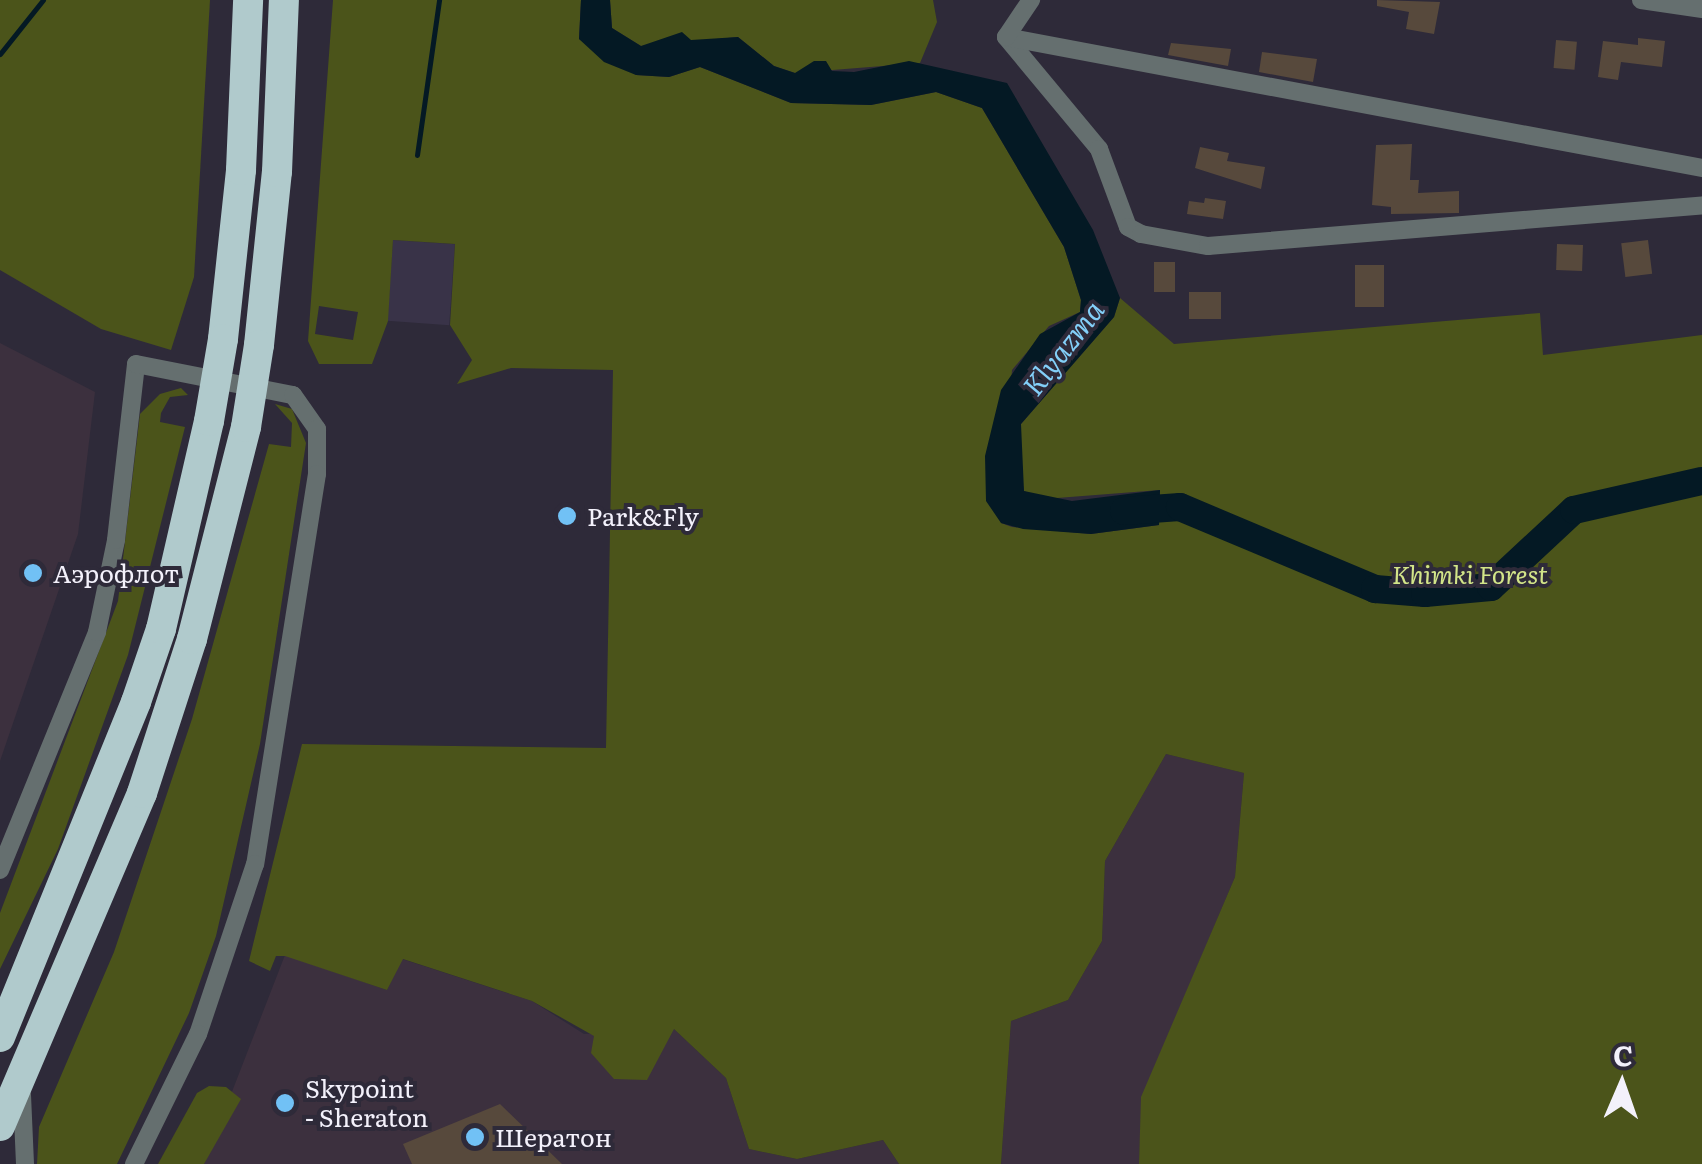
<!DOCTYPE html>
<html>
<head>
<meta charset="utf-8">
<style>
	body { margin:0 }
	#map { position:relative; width:1702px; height:1164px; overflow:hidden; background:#2e2a39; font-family:Literata,serif }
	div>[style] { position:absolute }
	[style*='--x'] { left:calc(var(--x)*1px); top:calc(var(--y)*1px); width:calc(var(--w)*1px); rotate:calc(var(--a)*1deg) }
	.commercial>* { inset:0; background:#3c303e }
	.built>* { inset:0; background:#393348; transform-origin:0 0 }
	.green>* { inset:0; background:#4b541a }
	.water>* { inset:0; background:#041924 }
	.stream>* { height:5px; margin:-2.5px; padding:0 2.5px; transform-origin:2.5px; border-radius:2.5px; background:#041924 }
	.river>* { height:28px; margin:-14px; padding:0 14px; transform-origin:14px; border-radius:14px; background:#041924 }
	.building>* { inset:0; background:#57493c; transform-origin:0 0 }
	.street>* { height:18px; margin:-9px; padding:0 9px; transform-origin:9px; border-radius:9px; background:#656f6f }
	.highway>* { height:30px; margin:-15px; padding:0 15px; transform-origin:15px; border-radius:15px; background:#b0cacc }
	.highway-bridge>* { height:30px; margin:-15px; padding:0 15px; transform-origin:15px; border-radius:15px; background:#b0cacc }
	.dots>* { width:28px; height:28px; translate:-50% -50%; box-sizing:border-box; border:5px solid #2e2a39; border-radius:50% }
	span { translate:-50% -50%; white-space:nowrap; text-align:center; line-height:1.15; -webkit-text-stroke:8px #2e2a39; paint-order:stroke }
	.poi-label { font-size:25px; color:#f3f1fb }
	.left { translate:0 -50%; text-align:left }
	.park-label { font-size:25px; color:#d3e589; font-style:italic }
	.water-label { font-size:28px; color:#83cff8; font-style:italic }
	.north { position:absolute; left:1572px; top:1034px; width:100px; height:100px; -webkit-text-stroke:8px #2e2a39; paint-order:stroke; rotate:2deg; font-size:28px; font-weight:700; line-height:40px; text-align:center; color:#f3f1fb }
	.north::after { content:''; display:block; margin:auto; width:35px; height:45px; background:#f3f1fb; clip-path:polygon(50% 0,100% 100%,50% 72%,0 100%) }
</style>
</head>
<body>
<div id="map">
	<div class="commercial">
		<i style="clip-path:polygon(0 343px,95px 392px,78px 534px,0 761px)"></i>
		<i style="clip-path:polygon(1166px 754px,1244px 773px,1235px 877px,1142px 1097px,1139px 1164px,1001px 1164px,1011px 1021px,1068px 1000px,1102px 941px,1105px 861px)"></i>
		<i style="clip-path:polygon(285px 955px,387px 990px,402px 959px,532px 1001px,584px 1034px,674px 1029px,726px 1078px,749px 1149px,797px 1159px,883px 1140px,899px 1164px,204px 1164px)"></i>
	</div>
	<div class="built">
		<i style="left:393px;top:240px;width:62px;height:81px;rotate:4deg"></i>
	</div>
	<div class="green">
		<i style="clip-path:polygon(0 0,210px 0,194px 277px,171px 350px,101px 329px,0 270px)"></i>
		<i style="clip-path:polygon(evenodd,333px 0,581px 0,579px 39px,636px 75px,669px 77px,700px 67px,791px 103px,871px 105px,936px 92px,982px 108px,1064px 247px,1081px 300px,1080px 312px,1049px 326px,1012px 370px,1001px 523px,1012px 527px,1091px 534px,1159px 525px,1160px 490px,1044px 499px,1024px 491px,1019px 465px,1021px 424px,1114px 317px,1120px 298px,1174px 344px,1540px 313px,1543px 355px,1702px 335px,1702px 1164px,1139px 1164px,1141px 1097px,1235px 877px,1244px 773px,1166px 754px,1105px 861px,1102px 941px,1068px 1000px,1011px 1021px,1001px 1164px,899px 1164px,883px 1140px,797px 1159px,749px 1149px,726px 1078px,674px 1029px,647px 1080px,614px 1079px,591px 1053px,594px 1036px,532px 1001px,403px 959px,387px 990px,285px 956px,276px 956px,270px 971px,249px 961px,302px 744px,606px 748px,613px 370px,511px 368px,457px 384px,472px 360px,450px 325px,455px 244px,393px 240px,388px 321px,372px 364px,319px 364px,308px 341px,333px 0,319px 306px,358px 312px,353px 340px,315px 334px,319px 306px)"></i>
		<i style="clip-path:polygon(610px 0,933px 0,937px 22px,920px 63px,795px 73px,774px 66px,738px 37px,641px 46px,612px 28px)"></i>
		<i style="clip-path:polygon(181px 388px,188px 395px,170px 397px,161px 413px,160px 422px,185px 427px,128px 655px,58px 849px,0 969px,0 913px,118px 601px,140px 414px,160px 394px)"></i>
		<i style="clip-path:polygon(275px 404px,292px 409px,306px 443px,260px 744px,216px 936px,189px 1013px,117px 1164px,37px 1164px,39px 1127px,114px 952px,192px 719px,269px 444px,291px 447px,292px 423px)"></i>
		<i style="clip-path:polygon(209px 1086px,226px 1087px,241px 1099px,204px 1164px,158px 1164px,197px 1093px)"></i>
	</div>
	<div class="water">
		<i style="clip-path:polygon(581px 0,610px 0,612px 28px,641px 46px,682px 32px,691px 40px,738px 37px,774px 66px,795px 73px,814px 61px,826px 61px,832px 71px,854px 72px,909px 61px,1007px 83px,1093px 230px,1120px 298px,1114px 317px,1021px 424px,1024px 491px,1072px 501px,1160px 490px,1159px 525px,1091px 534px,1023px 529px,1001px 523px,986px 501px,985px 456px,1001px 390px,1040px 334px,1080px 312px,1081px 300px,1064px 247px,982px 108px,936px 92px,871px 105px,791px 103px,700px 67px,669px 77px,636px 75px,604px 62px,579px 39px)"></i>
	</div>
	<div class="stream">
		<i style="--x:0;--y:54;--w:69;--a:-51.5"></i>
		<i style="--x:417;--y:155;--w:157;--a:-81.9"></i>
	</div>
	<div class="river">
		<i style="--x:1124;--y:511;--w:56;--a:-4.1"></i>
		<i style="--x:1180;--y:507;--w:212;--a:22.8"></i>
		<i style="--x:1375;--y:589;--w:50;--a:4.6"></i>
		<i style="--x:1425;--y:593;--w:66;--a:-5.2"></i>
		<i style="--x:1491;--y:587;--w:113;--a:-42.9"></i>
		<i style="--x:1574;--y:510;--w:131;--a:-12.8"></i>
	</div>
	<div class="building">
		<i style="clip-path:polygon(1377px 0,1440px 2px,1434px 34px,1406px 29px,1409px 12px,1377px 6px)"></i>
		<i style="clip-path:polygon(1638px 38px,1665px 41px,1662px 67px,1621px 62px,1618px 80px,1598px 77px,1603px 41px,1638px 45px)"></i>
		<i style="left:1556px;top:40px;width:21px;height:28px;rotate:5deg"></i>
		<i style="clip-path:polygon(1171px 43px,1231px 49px,1228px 66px,1168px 55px)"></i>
		<i style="clip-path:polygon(1262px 52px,1317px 59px,1313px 82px,1259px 72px)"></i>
		<i style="clip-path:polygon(1412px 144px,1410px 180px,1419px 180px,1418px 193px,1459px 191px,1459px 213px,1391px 214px,1391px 207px,1372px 205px,1376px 145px)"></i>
		<i style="clip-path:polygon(1200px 147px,1229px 153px,1227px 161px,1265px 167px,1261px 189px,1195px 168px)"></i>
		<i style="clip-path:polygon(1205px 198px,1226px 201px,1223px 219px,1187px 214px,1189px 201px,1204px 203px)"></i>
		<i style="left:1648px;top:240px;width:34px;height:27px;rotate:83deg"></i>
		<i style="left:1557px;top:244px;width:26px;height:26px;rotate:2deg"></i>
		<i style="left:1154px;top:262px;width:21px;height:30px"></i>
		<i style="left:1355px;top:265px;width:29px;height:42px"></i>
		<i style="left:1189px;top:292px;width:32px;height:27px"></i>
		<i style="clip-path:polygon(500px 1104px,562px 1164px,412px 1164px,403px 1144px)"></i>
	</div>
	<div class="street">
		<i style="--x:1641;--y:0;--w:62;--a:8.4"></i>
		<i style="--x:1006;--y:37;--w:146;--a:50.3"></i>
		<i style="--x:1099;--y:149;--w:83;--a:69.6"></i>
		<i style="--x:1128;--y:227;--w:15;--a:28"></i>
		<i style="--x:1141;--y:234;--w:68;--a:10.2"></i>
		<i style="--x:1208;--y:246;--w:496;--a:-4.7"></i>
		<i style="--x:1006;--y:37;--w:708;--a:10.66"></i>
		<i style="--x:1006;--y:37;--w:45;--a:-56"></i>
		<i style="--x:0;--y:870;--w:257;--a:-67.8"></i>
		<i style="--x:97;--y:632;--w:94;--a:-78.3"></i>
		<i style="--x:116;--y:540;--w:177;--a:-83.5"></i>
		<i style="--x:136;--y:364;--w:160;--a:11.2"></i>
		<i style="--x:293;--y:395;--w:42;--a:54.8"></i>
		<i style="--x:317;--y:429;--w:45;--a:90"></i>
		<i style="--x:317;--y:474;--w:395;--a:99"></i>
		<i style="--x:255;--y:864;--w:179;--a:108.5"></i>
		<i style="--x:198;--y:1034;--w:145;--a:116.2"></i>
		<i style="--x:22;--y:1095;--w:69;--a:87.5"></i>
	</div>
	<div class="highway">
		<i style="--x:223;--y:339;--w:170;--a:-83.9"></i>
		<i style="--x:241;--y:170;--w:170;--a:-87.6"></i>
		<i style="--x:259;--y:345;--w:174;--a:-84.1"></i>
		<i style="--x:277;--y:172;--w:172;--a:-87.7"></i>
		<i style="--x:0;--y:1037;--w:362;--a:-67.9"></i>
		<i style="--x:136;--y:702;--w:77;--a:-71.1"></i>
		<i style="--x:161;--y:629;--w:213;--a:-77"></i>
		<i style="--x:0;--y:1126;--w:362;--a:-66.9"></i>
		<i style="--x:142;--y:793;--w:162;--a:-72"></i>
		<i style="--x:192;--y:639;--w:219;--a:-75.7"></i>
	</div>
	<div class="highway-bridge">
		<i style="--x:209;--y:421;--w:83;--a:-80.3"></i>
		<i style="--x:246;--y:427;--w:83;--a:-81"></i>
	</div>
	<div class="dots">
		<i style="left:567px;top:516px;background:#71c1f5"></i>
		<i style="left:33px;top:573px;background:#71c1f5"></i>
		<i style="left:285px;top:1103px;background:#71c1f5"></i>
		<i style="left:475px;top:1137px;background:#71c1f5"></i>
	</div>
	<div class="poi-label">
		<span class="left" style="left:587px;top:516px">Park&amp;Fly</span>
		<span class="left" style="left:53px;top:573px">Аэрофлот</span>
		<span class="left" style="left:305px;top:1103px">Skypoint<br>- Sheraton</span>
		<span class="left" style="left:495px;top:1137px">Шератон</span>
	</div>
	<div class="park-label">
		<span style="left:1470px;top:574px">Khimki Forest</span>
	</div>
	<div class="water-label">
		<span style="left:1062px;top:347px;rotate:-52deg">Klyazma</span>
	</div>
	<div class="north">С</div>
</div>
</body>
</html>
